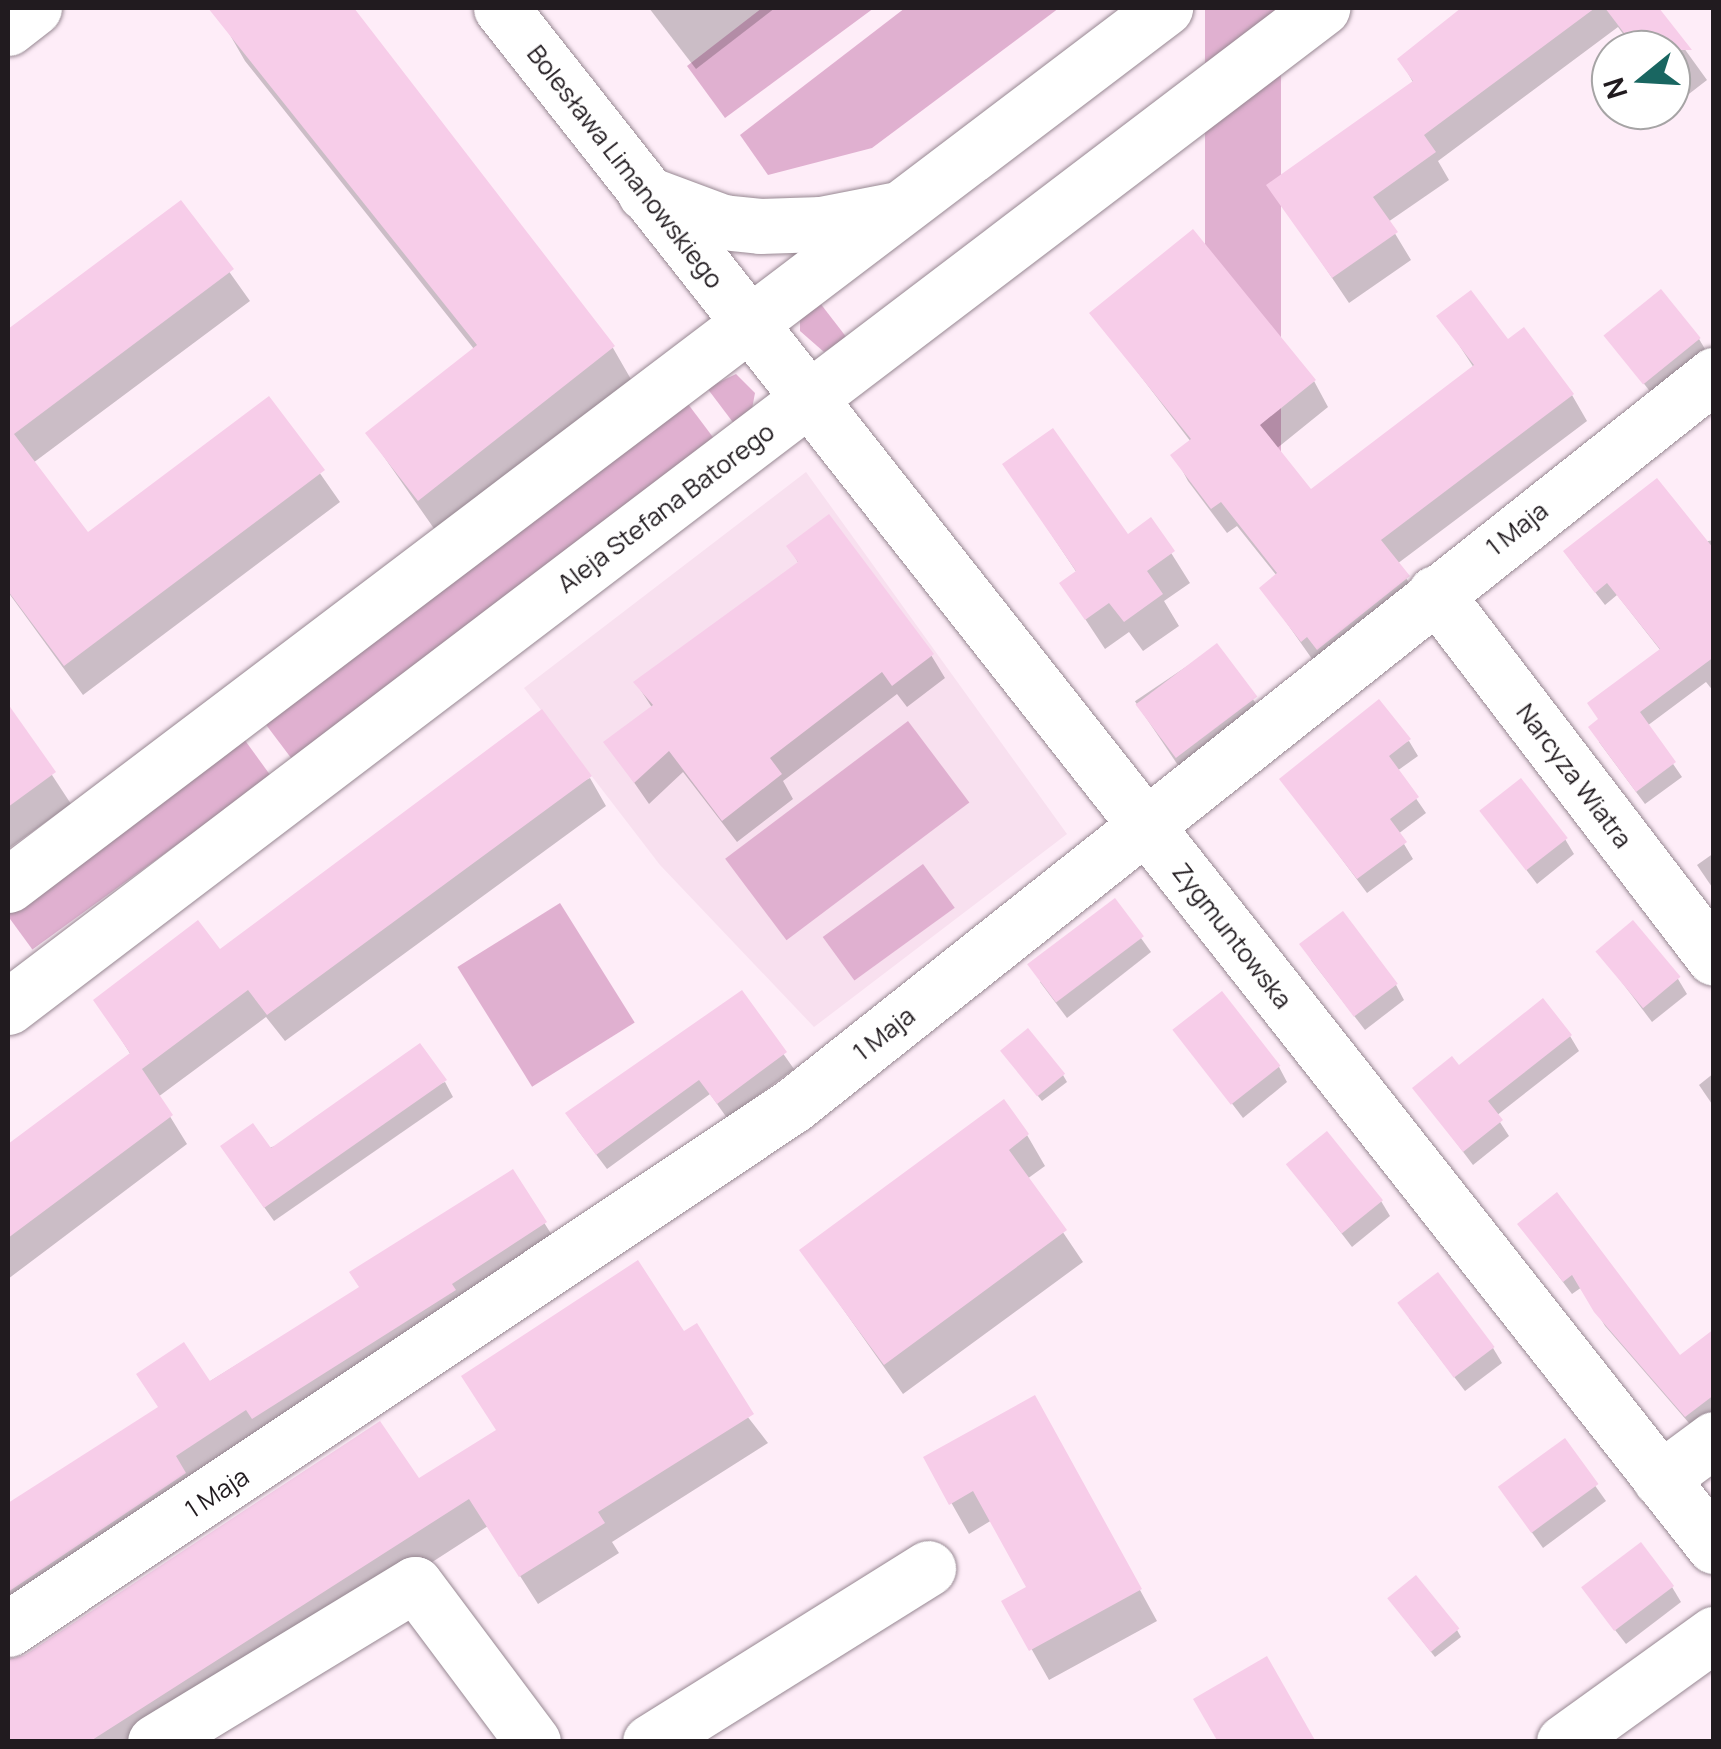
<!DOCTYPE html>
<html>
<head>
<meta charset="utf-8">
<style>
	body { margin:0 }
	#map { position:relative; width:1721px; height:1749px; overflow:hidden; background:#feedf8; font-family:Manrope,sans-serif }
	div>[style] { position:absolute }
	[style*='--x'] { left:calc(var(--x)*1px); top:calc(var(--y)*1px); width:calc(var(--w)*1px); rotate:calc(var(--a)*1deg) }
	.built>* { inset:0; background:#f8e0ef }
	.green>* { inset:0; background:#e0b0d0; transform-origin:0 0 }
	.shadow>* { inset:0; background:#0003; transform-origin:0 0 }
	.building>* { inset:0; background:#f7cde9; transform-origin:0 0 }
	.roads { filter:drop-shadow(0 0 2px #978892) drop-shadow(0 0 2px #978892) }
	.minor>* { height:55px; margin:-27.5px; padding:0 27.5px; transform-origin:27.5px; border-radius:27.5px; background:#fff }
	.major>* { height:55px; margin:-27.5px; padding:0 27.5px; transform-origin:27.5px; border-radius:27.5px; background:#fff }
	span { translate:-50% -50%; white-space:nowrap; text-align:center; line-height:1.15; -webkit-text-stroke:9px #fff; paint-order:stroke }
	.street-label { font-size:25px; color:#211b1f }
	.frame { position:absolute; inset:0; border:10px solid #211b1f; pointer-events:none }
	.north { position:absolute; left:1591px; top:30px; width:100px; height:100px; box-sizing:border-box; background:#fff; border:2px solid #a6a4a5; border-radius:50%; rotate:252deg; font-size:28px; font-weight:700; line-height:40px; text-align:center; color:#211b1f }
	.north::after { content:''; display:block; margin:auto; width:35px; height:45px; background:#196661; clip-path:polygon(50% 0,100% 100%,50% 72%,0 100%) }
</style>
</head>
<body>
<div id="map">
	<div class="built">
		<i style="clip-path:polygon(806px 472px,1067px 834px,814px 1027px,660px 865px,524px 688px)"></i>
	</div>
	<div class="green">
		<i style="clip-path:polygon(762px 8px,874px 8px,725px 118px,687px 66px)"></i>
		<i style="clip-path:polygon(905px 8px,1059px 8px,872px 148px,768px 175px,740px 135px)"></i>
		<i style="left:1205px;top:8px;width:76px;height:457px"></i>
		<i style="clip-path:polygon(820px 303px,847px 338px,824px 352px,800px 331px,800px 320px)"></i>
		<i style="clip-path:polygon(736px 374px,755px 393px,752px 409px,735px 425px,707px 388px)"></i>
		<i style="left:688px;top:404px;width:46px;height:530px;rotate:53deg"></i>
		<i style="left:908px;top:721px;width:102px;height:229px;rotate:53deg"></i>
		<i style="left:244px;top:739px;width:46px;height:295px;rotate:54deg"></i>
		<i style="left:923px;top:864px;width:54px;height:124px;rotate:54deg"></i>
		<i style="left:560px;top:903px;width:141px;height:121px;rotate:58deg"></i>
	</div>
	<div class="shadow">
		<i style="clip-path:polygon(239px 8px,351px 8px,613px 348px,636px 388px,442px 540px,368px 434px,474px 349px,245px 61px,222px 21px)"></i>
		<i style="clip-path:polygon(649px 8px,775px 8px,696px 69px)"></i>
		<i style="clip-path:polygon(1465px 8px,1655px 8px,1707px 80px,1676px 104px,1671px 50px,1635px 50px,1618px 27px,1438px 161px,1449px 180px,1388px 222px,1411px 260px,1349px 303px,1270px 186px,1414px 84px,1400px 59px)"></i>
		<i style="clip-path:polygon(181px 204px,250px 301px,33px 463px,87px 536px,268px 399px,340px 502px,83px 695px,8px 592px,8px 332px)"></i>
		<i style="clip-path:polygon(1093px 314px,1314px 381px,1328px 407px,1276px 449px,1310px 492px,1474px 368px,1440px 316px,1508px 343px,1572px 395px,1587px 421px,1397px 564px,1422px 603px,1317px 666px,1262px 588px,1277px 576px,1237px 526px,1227px 533px,1188px 481px,1174px 455px,1191px 442px)"></i>
		<i style="clip-path:polygon(1608px 337px,1699px 339px,1708px 354px,1655px 398px)"></i>
		<i style="clip-path:polygon(1005px 465px,1127px 537px,1151px 521px,1190px 583px,1164px 601px,1179px 626px,1143px 651px,1129px 632px,1105px 649px,1062px 584px,1077px 573px)"></i>
		<i style="clip-path:polygon(1714px 540px,1714px 692px,1706px 682px,1647px 726px,1682px 777px,1645px 804px,1599px 742px,1661px 651px,1617px 595px,1605px 605px,1574px 565px)"></i>
		<i style="clip-path:polygon(789px 547px,931px 655px,945px 678px,907px 707px,897px 694px,783px 781px,793px 799px,737px 842px,683px 772px,649px 804px,606px 742px,653px 709px,636px 683px,799px 564px)"></i>
		<i style="left:1217px;top:646px;width:100px;height:99px;rotate:56deg"></i>
		<i style="clip-path:polygon(8px 708px,71px 804px,8px 849px)"></i>
		<i style="clip-path:polygon(1409px 741px,1418px 756px,1397px 771px,1426px 813px,1398px 834px,1413px 859px,1367px 893px,1282px 779px)"></i>
		<i style="clip-path:polygon(590px 778px,606px 806px,285px 1041px,266px 1017px,158px 1097px,187px 1144px,8px 1279px,8px 1147px,131px 1055px,96px 1000px,219px 952px)"></i>
		<i style="clip-path:polygon(1483px 812px,1565px 839px,1574px 854px,1537px 884px)"></i>
		<i style="clip-path:polygon(1714px 853px,1714px 890px,1697px 865px)"></i>
		<i style="clip-path:polygon(1115px 902px,1151px 952px,1067px 1018px,1040px 982px)"></i>
		<i style="clip-path:polygon(1599px 952px,1678px 979px,1687px 994px,1652px 1022px)"></i>
		<i style="clip-path:polygon(1311px 960px,1396px 985px,1404px 1000px,1365px 1030px)"></i>
		<i style="clip-path:polygon(741px 994px,794px 1069px,727px 1118px,710px 1094px,607px 1169px,577px 1129px)"></i>
		<i style="clip-path:polygon(1176px 1030px,1279px 1067px,1287px 1082px,1243px 1118px)"></i>
		<i style="clip-path:polygon(1570px 1036px,1579px 1051px,1496px 1116px,1509px 1136px,1473px 1165px,1415px 1088px,1459px 1068px)"></i>
		<i style="clip-path:polygon(1007px 1058px,1063px 1075px,1067px 1082px,1042px 1101px)"></i>
		<i style="clip-path:polygon(1714px 1073px,1714px 1107px,1699px 1085px)"></i>
		<i style="clip-path:polygon(445px 1082px,453px 1097px,274px 1221px,232px 1162px)"></i>
		<i style="clip-path:polygon(1027px 1135px,1045px 1166px,1027px 1179px,1083px 1262px,903px 1394px,802px 1251px)"></i>
		<i style="clip-path:polygon(1289px 1165px,1381px 1201px,1390px 1216px,1352px 1247px)"></i>
		<i style="clip-path:polygon(512px 1172px,562px 1251px,8px 1631px,8px 1506px,361px 1288px)"></i>
		<i style="clip-path:polygon(1520px 1225px,1679px 1359px,1714px 1336px,1714px 1415px,1695px 1430px,1605px 1326px,1582px 1287px,1572px 1294px)"></i>
		<i style="clip-path:polygon(1409px 1318px,1493px 1348px,1502px 1363px,1465px 1391px)"></i>
		<i style="clip-path:polygon(683px 1334px,768px 1443px,612px 1542px,619px 1553px,538px 1604px,488px 1526px,154px 1742px,8px 1742px,8px 1659px,26px 1657px,418px 1482px)"></i>
		<i style="clip-path:polygon(1051px 1428px,1157px 1621px,1049px 1680px,1005px 1602px,1030px 1588px,992px 1520px,969px 1534px,926px 1458px)"></i>
		<i style="clip-path:polygon(1564px 1442px,1606px 1501px,1543px 1548px,1511px 1503px)"></i>
		<i style="clip-path:polygon(1672px 1587px,1681px 1602px,1626px 1644px,1594px 1603px)"></i>
		<i style="clip-path:polygon(1394px 1605px,1457px 1630px,1461px 1637px,1435px 1657px)"></i>
	</div>
	<div class="building">
		<i style="clip-path:polygon(208px 8px,354px 8px,615px 346px,418px 501px,365px 433px,477px 345px)"></i>
		<i style="clip-path:polygon(1461px 8px,1595px 8px,1424px 135px,1436px 152px,1373px 197px,1398px 232px,1332px 278px,1266px 185px,1413px 81px,1397px 59px)"></i>
		<i style="clip-path:polygon(1605px 8px,1659px 8px,1692px 50px,1637px 50px)"></i>
		<i style="clip-path:polygon(181px 200px,234px 269px,14px 434px,88px 532px,269px 396px,325px 470px,64px 666px,8px 591px,8px 329px)"></i>
		<i style="clip-path:polygon(1193px 229px,1316px 380px,1260px 425px,1311px 489px,1474px 365px,1436px 316px,1471px 290px,1508px 339px,1524px 327px,1574px 394px,1381px 540px,1410px 576px,1317px 650px,1307px 637px,1301px 642px,1259px 588px,1277px 573px,1221px 502px,1211px 509px,1170px 455px,1191px 439px,1089px 313px)"></i>
		<i style="left:1661px;top:289px;width:63px;height:74px;rotate:51deg"></i>
		<i style="clip-path:polygon(1053px 428px,1128px 534px,1151px 517px,1175px 551px,1147px 571px,1163px 594px,1124px 622px,1109px 603px,1085px 620px,1059px 583px,1076px 571px,1002px 464px)"></i>
		<i style="clip-path:polygon(1657px 478px,1714px 549px,1714px 657px,1640px 712px,1676px 762px,1636px 792px,1588px 727px,1598px 719px,1587px 703px,1660px 649px,1607px 583px,1595px 593px,1563px 551px)"></i>
		<i style="clip-path:polygon(829px 514px,934px 654px,892px 686px,882px 672px,770px 758px,782px 774px,722px 821px,669px 751px,634px 783px,603px 742px,653px 705px,633px 682px,798px 562px,786px 546px)"></i>
		<i style="left:1217px;top:643px;width:67px;height:102px;rotate:53deg"></i>
		<i style="clip-path:polygon(1379px 699px,1411px 739px,1389px 756px,1419px 797px,1390px 819px,1407px 842px,1357px 879px,1279px 779px)"></i>
		<i style="clip-path:polygon(8px 704px,56px 772px,8px 807px)"></i>
		<i style="clip-path:polygon(542px 709px,592px 776px,267px 1015px,248px 990px,142px 1069px,173px 1115px,8px 1238px,8px 1144px,130px 1053px,93px 1000px,198px 920px,220px 949px)"></i>
		<i style="left:1521px;top:778px;width:76px;height:53px;rotate:52deg"></i>
		<i style="left:1115px;top:898px;width:48px;height:110px;rotate:53deg"></i>
		<i style="left:1343px;top:911px;width:91px;height:55px;rotate:53deg"></i>
		<i style="left:1633px;top:920px;width:74px;height:49px;rotate:50deg"></i>
		<i style="clip-path:polygon(742px 990px,787px 1052px,717px 1104px,699px 1080px,596px 1155px,565px 1113px)"></i>
		<i style="left:1222px;top:991px;width:95px;height:63px;rotate:52deg"></i>
		<i style="clip-path:polygon(1543px 998px,1572px 1035px,1488px 1101px,1503px 1120px,1463px 1152px,1412px 1088px,1452px 1056px,1459px 1065px)"></i>
		<i style="left:1028px;top:1028px;width:59px;height:36px;rotate:51deg"></i>
		<i style="clip-path:polygon(420px 1043px,447px 1080px,264px 1208px,220px 1146px,253px 1123px,271px 1148px)"></i>
		<i style="clip-path:polygon(1004px 1099px,1029px 1134px,1009px 1150px,1067px 1230px,884px 1365px,799px 1250px)"></i>
		<i style="left:1327px;top:1131px;width:89px;height:53px;rotate:51deg"></i>
		<i style="clip-path:polygon(513px 1169px,547px 1222px,452px 1284px,456px 1290px,252px 1419px,246px 1410px,176px 1456px,186px 1473px,8px 1592px,8px 1503px,158px 1407px,136px 1374px,184px 1342px,210px 1381px,359px 1287px,349px 1272px)"></i>
		<i style="clip-path:polygon(1557px 1192px,1680px 1355px,1714px 1329px,1714px 1395px,1685px 1417px,1594px 1312px,1572px 1275px,1563px 1282px,1517px 1224px)"></i>
		<i style="clip-path:polygon(638px 1260px,684px 1331px,697px 1323px,754px 1414px,598px 1512px,605px 1523px,519px 1577px,469px 1499px,89px 1742px,8px 1742px,8px 1660px,25px 1655px,380px 1421px,419px 1478px,496px 1430px,461px 1376px)"></i>
		<i style="left:1438px;top:1272px;width:94px;height:51px;rotate:53deg"></i>
		<i style="clip-path:polygon(1035px 1395px,1142px 1589px,1029px 1651px,1001px 1601px,1026px 1587px,973px 1491px,949px 1505px,923px 1457px)"></i>
		<i style="left:1565px;top:1438px;width:57px;height:83px;rotate:54deg"></i>
		<i style="left:1641px;top:1542px;width:55px;height:75px;rotate:53deg"></i>
		<i style="left:1416px;top:1575px;width:69px;height:37px;rotate:51deg"></i>
		<i style="clip-path:polygon(1267px 1656px,1316px 1742px,1218px 1742px,1193px 1699px)"></i>
	</div>
	<div class="roads">
		<div class="minor">
			<i style="--x:8;--y:28;--w:33;--a:-38"></i>
			<i style="--x:645;--y:193;--w:83;--a:20.4"></i>
			<i style="--x:723;--y:222;--w:37;--a:6"></i>
			<i style="--x:760;--y:226;--w:61;--a:-1.9"></i>
			<i style="--x:821;--y:224;--w:73;--a:-11"></i>
			<i style="--x:1435;--y:593;--w:459;--a:52.6"></i>
			<i style="--x:8;--y:885;--w:1452;--a:-37.16"></i>
			<i style="--x:8;--y:1007;--w:1651;--a:-37.24"></i>
			<i style="--x:1660;--y:1479;--w:67;--a:-36.5"></i>
			<i style="--x:8;--y:1629;--w:942;--a:-33.71"></i>
			<i style="--x:792;--y:1106;--w:1177;--a:-38.41"></i>
			<i style="--x:155;--y:1742;--w:304;--a:-31.3"></i>
			<i style="--x:415;--y:1584;--w:197;--a:53.2"></i>
			<i style="--x:650;--y:1742;--w:328;--a:-32"></i>
			<i style="--x:1564;--y:1742;--w:185;--a:-35.8"></i>
		</div>
		<div class="major">
			<i style="--x:501;--y:8;--w:1959;--a:51.74"></i>
		</div>
	</div>
	<div class="street-label">
		<span style="left:625px;top:167px;rotate:52deg">Bolesława Limanowskiego</span>
		<span style="left:666px;top:508px;rotate:-37deg">Aleja Stefana Batorego</span>
		<span style="left:1517px;top:529px;rotate:-38deg">1 Maja</span>
		<span style="left:1574px;top:776px;rotate:53deg">Narcyza Wiatra</span>
		<span style="left:1232px;top:936px;rotate:52deg">Zygmuntowska</span>
		<span style="left:884px;top:1034px;rotate:-38deg">1 Maja</span>
		<span style="left:217px;top:1493px;rotate:-33deg">1 Maja</span>
	</div>
	<div class="frame"></div>
	<div class="north">N</div>
</div>
</body>
</html>
